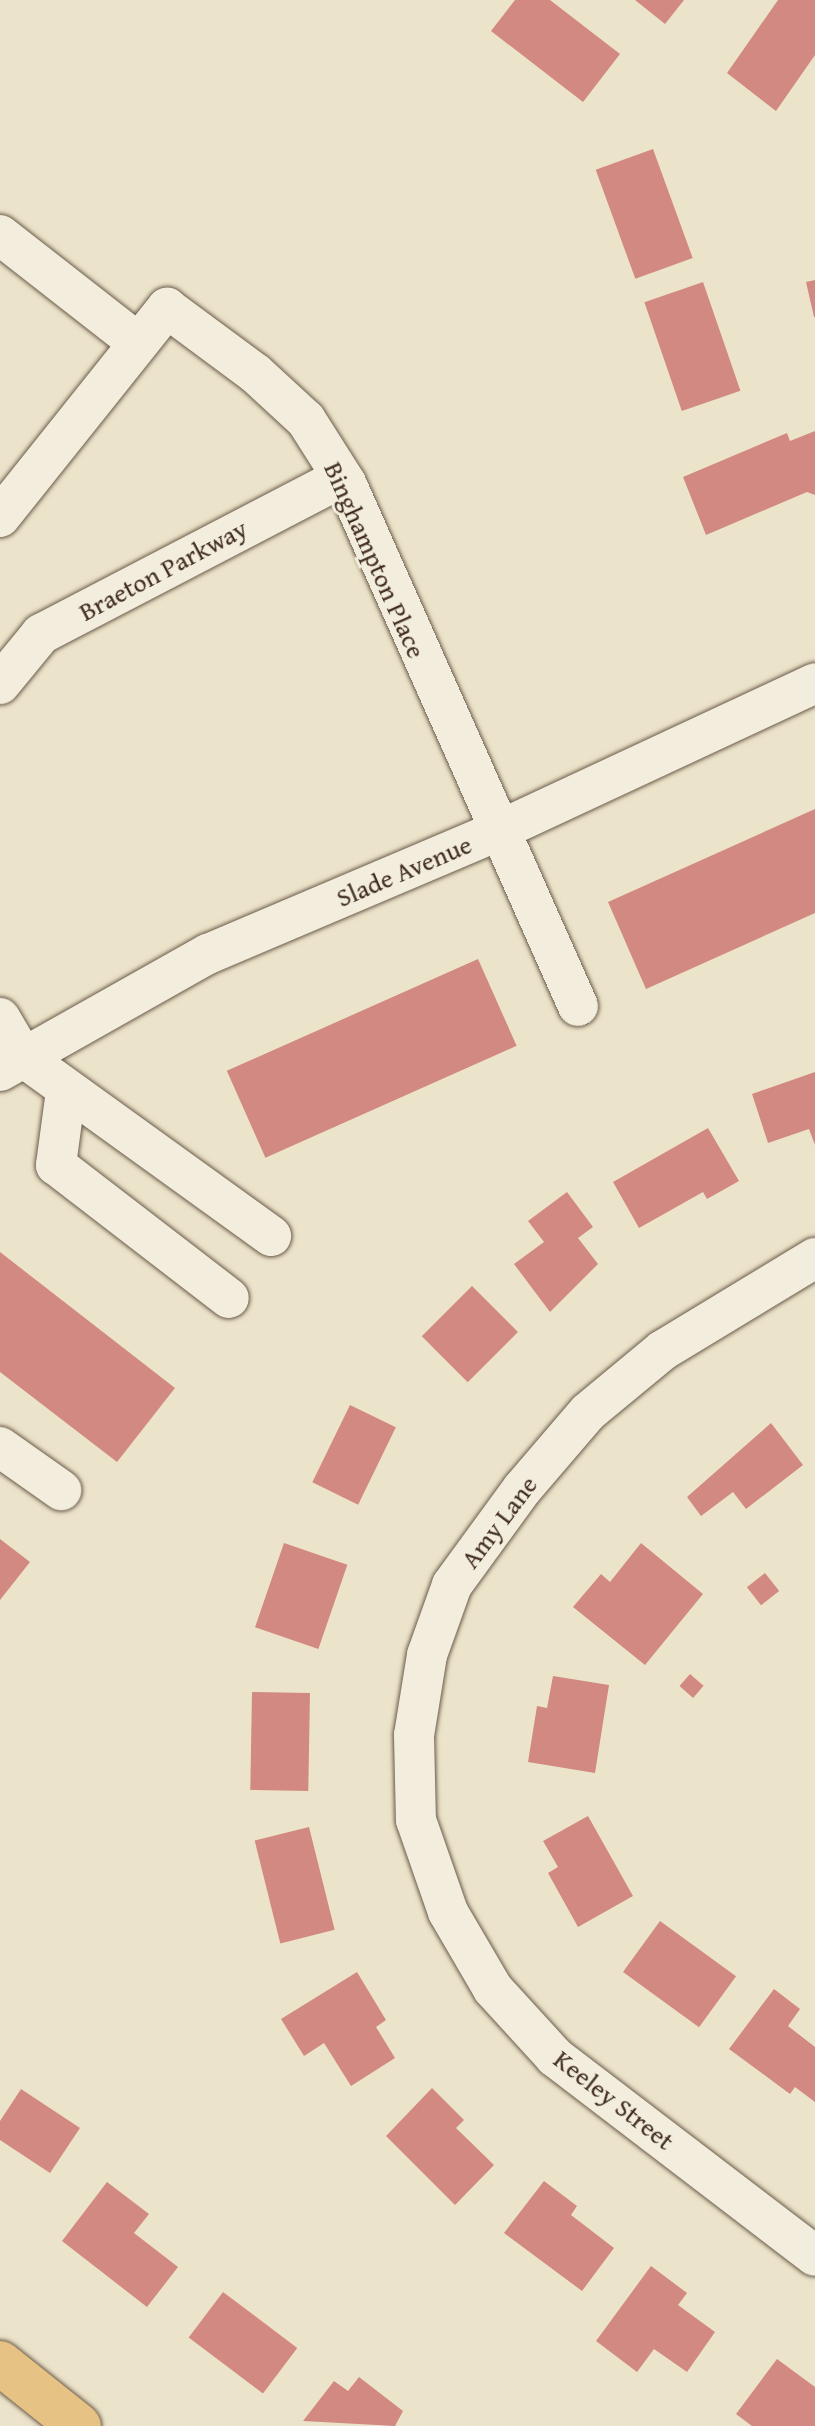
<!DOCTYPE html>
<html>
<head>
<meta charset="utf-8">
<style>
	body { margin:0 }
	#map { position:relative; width:815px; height:2426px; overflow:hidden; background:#ece4ca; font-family:"Gentium Book Plus",serif }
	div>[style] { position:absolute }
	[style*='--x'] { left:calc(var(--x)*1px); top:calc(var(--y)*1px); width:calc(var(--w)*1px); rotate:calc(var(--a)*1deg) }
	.building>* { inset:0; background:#d28981; transform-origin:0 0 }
	.roads { filter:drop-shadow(0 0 2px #6b5b4a) drop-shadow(0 0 2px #6b5b4a) }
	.minor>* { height:40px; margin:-20px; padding:0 20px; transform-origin:20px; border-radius:20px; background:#f3eddd }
	.major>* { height:44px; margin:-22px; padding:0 22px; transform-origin:22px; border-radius:22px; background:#e6c285 }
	span { translate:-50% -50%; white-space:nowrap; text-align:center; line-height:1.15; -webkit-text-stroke:6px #f3eddd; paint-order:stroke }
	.street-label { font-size:26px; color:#402d1f }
</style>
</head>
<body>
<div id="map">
	<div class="building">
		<i style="clip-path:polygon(515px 0,550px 0,620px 54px,583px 102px,491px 31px)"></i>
		<i style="clip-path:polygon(635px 0,684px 0,665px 24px)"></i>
		<i style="clip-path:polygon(778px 0,815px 0,815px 55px,776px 111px,727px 73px)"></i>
		<i style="left:653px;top:149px;width:116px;height:61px;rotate:70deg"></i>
		<i style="clip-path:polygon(815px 280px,815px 317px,814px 317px,806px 282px)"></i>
		<i style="left:703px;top:282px;width:115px;height:62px;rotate:71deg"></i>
		<i style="clip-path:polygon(815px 431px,815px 495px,807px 492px,706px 535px,683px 477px,787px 433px,790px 441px)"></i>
		<i style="clip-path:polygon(815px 809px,815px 913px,646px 989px,608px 902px)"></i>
		<i style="left:478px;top:959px;width:95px;height:275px;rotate:66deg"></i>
		<i style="clip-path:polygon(815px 1072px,815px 1145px,809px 1129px,768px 1143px,752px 1094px)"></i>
		<i style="clip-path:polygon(708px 1128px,739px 1181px,707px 1199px,703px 1192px,639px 1228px,613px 1182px)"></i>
		<i style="clip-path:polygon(567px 1192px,593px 1227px,578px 1238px,598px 1264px,550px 1312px,514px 1264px,544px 1242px,528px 1221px)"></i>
		<i style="clip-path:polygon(0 1252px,175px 1388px,117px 1462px,0 1372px)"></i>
		<i style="left:472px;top:1286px;width:65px;height:71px;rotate:45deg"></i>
		<i style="left:350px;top:1405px;width:51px;height:86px;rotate:26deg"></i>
		<i style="clip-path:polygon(771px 1423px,803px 1465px,746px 1509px,733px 1492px,701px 1516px,687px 1497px)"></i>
		<i style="clip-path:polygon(0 1539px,30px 1562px,0 1600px)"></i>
		<i style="left:284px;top:1543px;width:67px;height:89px;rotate:19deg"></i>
		<i style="clip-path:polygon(641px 1543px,703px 1594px,645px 1665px,573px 1607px,601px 1574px,610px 1582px)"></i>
		<i style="left:765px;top:1573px;width:23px;height:23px;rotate:52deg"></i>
		<i style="left:690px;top:1674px;width:18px;height:16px;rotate:41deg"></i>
		<i style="clip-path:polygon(553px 1676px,609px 1685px,595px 1773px,528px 1762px,537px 1706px,547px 1708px)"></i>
		<i style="left:252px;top:1692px;width:58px;height:98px;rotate:1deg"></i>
		<i style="clip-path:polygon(588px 1816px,633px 1896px,578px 1927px,548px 1873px,558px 1867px,543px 1841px)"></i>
		<i style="left:309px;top:1827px;width:106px;height:56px;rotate:76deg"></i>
		<i style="left:660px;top:1921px;width:94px;height:63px;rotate:36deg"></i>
		<i style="clip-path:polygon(357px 1972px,386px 2020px,376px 2027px,395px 2058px,351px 2086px,324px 2043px,304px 2056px,281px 2019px)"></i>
		<i style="clip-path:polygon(774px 1989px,800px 2009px,788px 2026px,815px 2047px,815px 2102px,795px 2087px,790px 2094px,729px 2049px)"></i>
		<i style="clip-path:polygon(432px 2088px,464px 2120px,456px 2128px,494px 2165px,455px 2205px,386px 2136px)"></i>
		<i style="clip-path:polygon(21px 2089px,80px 2128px,50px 2173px,0 2140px,0 2121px)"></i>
		<i style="clip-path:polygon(544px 2181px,577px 2206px,571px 2215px,614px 2248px,582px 2291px,504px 2233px)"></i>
		<i style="clip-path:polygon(107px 2182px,149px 2214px,134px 2233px,178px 2267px,147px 2307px,62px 2241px)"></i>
		<i style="clip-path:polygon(651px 2266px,687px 2293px,678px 2305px,715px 2332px,687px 2372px,654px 2349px,637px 2372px,596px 2341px)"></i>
		<i style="left:223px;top:2292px;width:93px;height:57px;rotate:37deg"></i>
		<i style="clip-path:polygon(777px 2359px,815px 2387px,815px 2426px,752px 2426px,736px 2414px)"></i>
		<i style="clip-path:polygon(359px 2377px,403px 2411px,395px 2426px,303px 2421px,334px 2381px,348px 2391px)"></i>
	</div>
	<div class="roads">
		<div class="minor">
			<i style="--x:0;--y:235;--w:175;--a:38"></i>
			<i style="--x:0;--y:517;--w:268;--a:-51.4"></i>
			<i style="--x:167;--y:308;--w:109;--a:36.5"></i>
			<i style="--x:255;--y:373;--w:69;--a:42.7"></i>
			<i style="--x:306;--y:420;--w:75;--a:57.6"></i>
			<i style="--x:346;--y:483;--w:572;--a:66.08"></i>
			<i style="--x:0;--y:684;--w:65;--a:-50.6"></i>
			<i style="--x:41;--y:634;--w:339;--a:-27.5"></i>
			<i style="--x:0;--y:1018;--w:45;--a:59.5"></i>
			<i style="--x:23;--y:1057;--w:306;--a:35.8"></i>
			<i style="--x:0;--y:1071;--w:239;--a:-29.4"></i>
			<i style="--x:208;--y:954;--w:313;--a:-23"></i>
			<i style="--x:496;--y:832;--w:352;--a:-25"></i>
			<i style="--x:66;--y:1091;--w:75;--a:97.7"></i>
			<i style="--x:56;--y:1165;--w:218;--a:37.6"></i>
			<i style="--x:815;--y:1258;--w:178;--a:148.8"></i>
			<i style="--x:663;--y:1350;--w:97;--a:140.4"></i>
			<i style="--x:588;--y:1412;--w:101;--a:130.6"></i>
			<i style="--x:522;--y:1489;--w:119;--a:126.1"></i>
			<i style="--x:452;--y:1585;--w:74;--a:109.7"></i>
			<i style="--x:427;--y:1655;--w:81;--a:99.2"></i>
			<i style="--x:414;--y:1735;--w:85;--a:88.7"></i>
			<i style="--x:416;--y:1820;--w:97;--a:70.8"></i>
			<i style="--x:448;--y:1912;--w:89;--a:59.7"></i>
			<i style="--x:493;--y:1989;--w:92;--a:47.6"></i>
			<i style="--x:555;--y:2057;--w:327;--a:37.4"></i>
			<i style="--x:0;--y:1447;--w:75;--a:35.2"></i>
		</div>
		<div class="major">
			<i style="--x:0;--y:2363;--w:101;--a:38.6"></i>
		</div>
	</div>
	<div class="street-label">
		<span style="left:375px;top:560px;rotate:66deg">Binghampton Place</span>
		<span style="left:163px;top:570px;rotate:-28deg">Braeton Parkway</span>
		<span style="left:404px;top:871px;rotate:-23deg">Slade Avenue</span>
		<span style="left:499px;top:1522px;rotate:-53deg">Amy Lane</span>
		<span style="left:614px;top:2100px;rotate:38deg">Keeley Street</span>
	</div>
</div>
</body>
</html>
